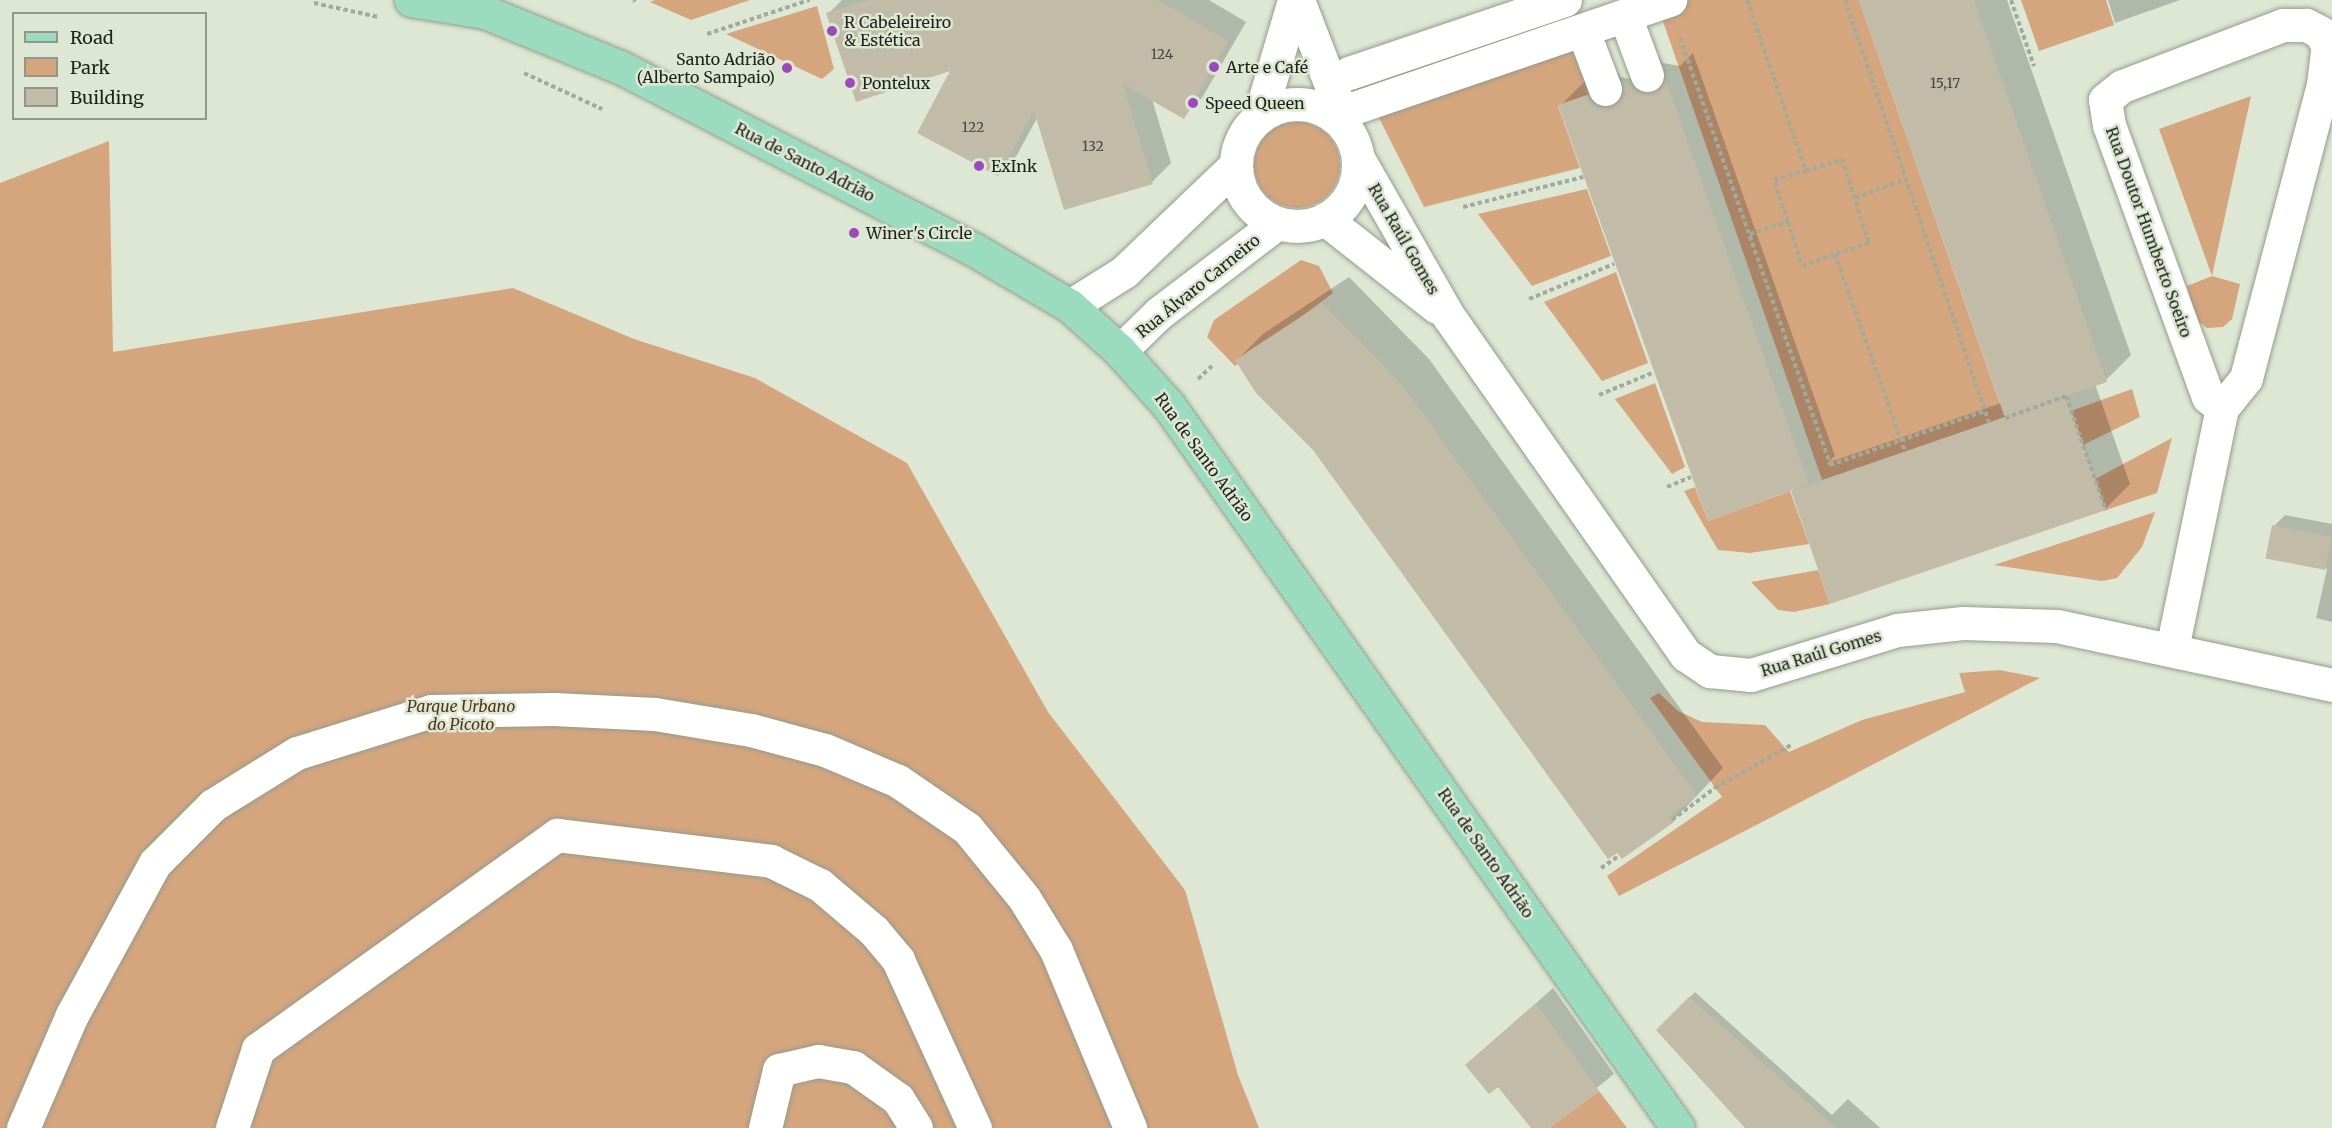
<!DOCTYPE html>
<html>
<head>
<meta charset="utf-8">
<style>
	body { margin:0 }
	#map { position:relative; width:2332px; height:1128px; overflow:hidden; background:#dde7d4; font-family:Merriweather,serif }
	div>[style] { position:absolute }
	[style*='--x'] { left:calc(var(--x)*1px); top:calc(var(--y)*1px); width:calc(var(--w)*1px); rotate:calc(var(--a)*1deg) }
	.green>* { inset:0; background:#d5a57e }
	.round { border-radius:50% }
	.shadow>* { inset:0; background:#0003 }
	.building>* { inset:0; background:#c1bba8; transform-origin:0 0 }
	.path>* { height:4px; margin-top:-2px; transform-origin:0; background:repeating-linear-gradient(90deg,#a2aa9b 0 4.5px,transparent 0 7.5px) }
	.roads { filter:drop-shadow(0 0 2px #949d8b) drop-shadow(0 0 2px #949d8b) }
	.minor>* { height:33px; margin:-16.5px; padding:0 16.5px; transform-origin:16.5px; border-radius:16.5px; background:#fff }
	.minor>.ring { margin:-16.5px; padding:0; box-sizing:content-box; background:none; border:33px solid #fff; border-radius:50% }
	.major>* { height:33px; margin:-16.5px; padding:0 16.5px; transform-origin:16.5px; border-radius:16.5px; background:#9bdcc0 }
	.dots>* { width:16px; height:16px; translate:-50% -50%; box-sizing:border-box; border:3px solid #dde7d4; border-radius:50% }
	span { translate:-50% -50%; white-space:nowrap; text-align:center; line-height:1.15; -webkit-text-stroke:5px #dde7d4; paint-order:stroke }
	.number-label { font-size:14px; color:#48483e }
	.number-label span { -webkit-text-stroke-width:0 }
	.poi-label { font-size:16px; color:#1f221b }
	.left { translate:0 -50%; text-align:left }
	.right { translate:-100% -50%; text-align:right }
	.street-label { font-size:16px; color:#1f221b }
	.park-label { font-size:16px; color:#573516; font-style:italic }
	.legend { position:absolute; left:12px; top:12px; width:195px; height:108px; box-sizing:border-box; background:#dde7d4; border:2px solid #91988a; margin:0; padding:8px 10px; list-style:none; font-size:18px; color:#1f221b }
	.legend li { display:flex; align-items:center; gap:12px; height:30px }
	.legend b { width:30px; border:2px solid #91988a }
</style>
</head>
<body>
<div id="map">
	<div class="green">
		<i style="clip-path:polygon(655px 0,750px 0,691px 20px,650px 2px)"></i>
		<i style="clip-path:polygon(1670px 0,1859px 0,2005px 418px,1822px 480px,1657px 4px)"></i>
		<i style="clip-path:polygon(2021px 0,2106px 0,2114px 25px,2039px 51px)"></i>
		<i style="clip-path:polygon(817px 6px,834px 69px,822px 79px,726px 34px)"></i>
		<i style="clip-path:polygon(1574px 48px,1590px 94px,1558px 106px,1580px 168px,1424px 207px,1378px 116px)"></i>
		<i style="clip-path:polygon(2251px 96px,2212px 276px,2240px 284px,2232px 319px,2223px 327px,2207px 328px,2195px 319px,2187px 286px,2212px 276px,2159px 129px)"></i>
		<i class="round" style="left:1254px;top:122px;width:86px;height:86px"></i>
		<i style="clip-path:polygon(109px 141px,113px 352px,513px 288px,634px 339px,755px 378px,907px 463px,1048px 712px,1185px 890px,1238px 1075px,1259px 1128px,0 1128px,0 183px)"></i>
		<i style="clip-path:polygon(1587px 189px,1611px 256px,1532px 286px,1478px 214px)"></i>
		<i style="clip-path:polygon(1301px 260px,1319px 266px,1333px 293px,1235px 366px,1207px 337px,1214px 320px)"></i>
		<i style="clip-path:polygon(1616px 272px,1648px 363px,1602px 381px,1544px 302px)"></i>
		<i style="clip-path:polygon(1655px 383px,1685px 467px,1672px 474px,1615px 399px)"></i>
		<i style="clip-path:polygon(2132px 389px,2140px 417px,2083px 445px,2071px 411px)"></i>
		<i style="clip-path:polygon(2172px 438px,2157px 493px,2106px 510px,2095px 479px)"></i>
		<i style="clip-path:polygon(1695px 487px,1708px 521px,1790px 491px,1809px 544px,1750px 553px,1718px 550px,1684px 491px)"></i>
		<i style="clip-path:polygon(2155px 512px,2142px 547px,2117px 578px,2102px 581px,1994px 565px)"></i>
		<i style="clip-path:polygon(1818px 570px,1830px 604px,1794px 612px,1778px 610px,1751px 582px)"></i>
		<i style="clip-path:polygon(2000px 670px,2040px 678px,1619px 896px,1607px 876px,1722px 797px,1650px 698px,1659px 693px,1678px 711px,1702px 722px,1765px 725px,1789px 752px,1862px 720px,1965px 692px,1959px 673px)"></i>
		<i style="clip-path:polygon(1599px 1091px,1627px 1128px,1549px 1128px)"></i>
	</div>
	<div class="shadow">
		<i style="clip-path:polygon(842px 0,1209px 0,1246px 22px,1202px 98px,1183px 117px,1152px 99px,1171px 163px,1152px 182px,1037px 118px,1017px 155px,998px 174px,953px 68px,828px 14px)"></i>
		<i style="clip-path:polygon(1861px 0,2007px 0,2131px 355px,2106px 380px,2095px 384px,2130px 484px,2105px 509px,1792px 491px,1797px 487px,1560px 106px,1587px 79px,1615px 69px,1621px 77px,1629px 79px,1652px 56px,1657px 54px,1663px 63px,1680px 66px,1693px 53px,1835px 456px,1827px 463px,2001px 403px)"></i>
		<i style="clip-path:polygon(2108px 0,2180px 0,2115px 23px)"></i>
		<i style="clip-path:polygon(1349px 277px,1429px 359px,1723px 768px,1673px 821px,1622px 857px,1315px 449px,1237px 360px,1263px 334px)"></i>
		<i style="clip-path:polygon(2285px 515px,2332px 524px,2332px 622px,2316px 618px,2327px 569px,2274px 526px)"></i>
		<i style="clip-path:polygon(1553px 988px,1614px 1074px,1547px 1128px,1533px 1128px,1499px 1085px,1467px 1065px)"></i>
		<i style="clip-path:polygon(1695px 992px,1832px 1115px,1848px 1099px,1880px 1128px,1747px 1128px,1658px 1030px)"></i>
	</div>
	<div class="building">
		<i style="clip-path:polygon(868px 0,1158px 0,1228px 41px,1184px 119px,1123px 84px,1153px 184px,1064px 210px,1034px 111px,998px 176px,917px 133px,950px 71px,856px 102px,826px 13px)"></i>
		<i style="clip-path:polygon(1859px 0,1974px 0,2107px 382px,2066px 396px,2106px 510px,1830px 604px,1791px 491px,2005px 417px)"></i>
		<i style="clip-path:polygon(1665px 78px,1809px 484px,1708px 521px,1558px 105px,1587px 95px,1594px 104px,1611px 107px,1620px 100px,1623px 83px,1629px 81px,1636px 90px,1653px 93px)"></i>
		<i style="clip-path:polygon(1322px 303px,1403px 386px,1697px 796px,1669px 816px,1674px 822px,1622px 859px,1617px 853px,1608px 859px,1313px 450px,1256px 393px,1235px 360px)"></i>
		<i style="left:2272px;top:525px;width:61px;height:34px;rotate:11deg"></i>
		<i style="clip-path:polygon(1689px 997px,1713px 1018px,1836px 1128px,1745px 1128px,1656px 1030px)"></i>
		<i style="clip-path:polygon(1536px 1003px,1599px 1091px,1549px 1128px,1531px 1128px,1498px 1087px,1489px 1094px,1465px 1065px)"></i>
	</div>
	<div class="path">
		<i style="--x:634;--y:0;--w:2;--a:63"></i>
		<i style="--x:1747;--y:0;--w:181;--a:71"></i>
		<i style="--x:1806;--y:171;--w:38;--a:-18"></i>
		<i style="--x:1842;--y:159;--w:88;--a:72.2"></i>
		<i style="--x:1869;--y:243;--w:36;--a:162"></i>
		<i style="--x:1835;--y:254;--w:210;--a:70.5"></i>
		<i style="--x:1845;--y:0;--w:447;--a:71.2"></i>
		<i style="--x:2011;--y:0;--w:70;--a:70.8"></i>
		<i style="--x:314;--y:3;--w:66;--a:12.3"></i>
		<i style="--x:707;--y:34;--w:108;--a:-18.4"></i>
		<i style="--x:1680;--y:38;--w:453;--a:70.6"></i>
		<i style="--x:1830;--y:465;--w:164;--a:-19.2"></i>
		<i style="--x:524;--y:73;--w:86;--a:24.8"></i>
		<i style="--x:1855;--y:198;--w:54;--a:-20.4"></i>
		<i style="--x:1463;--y:207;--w:124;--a:-14"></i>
		<i style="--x:1788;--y:222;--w:46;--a:72.3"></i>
		<i style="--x:1802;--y:266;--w:35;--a:-20"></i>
		<i style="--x:1750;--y:234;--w:40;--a:-18"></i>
		<i style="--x:1788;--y:222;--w:44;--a:-108.4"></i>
		<i style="--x:1774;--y:180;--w:33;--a:-16"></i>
		<i style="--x:1529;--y:299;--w:92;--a:-22.4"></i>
		<i style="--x:1198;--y:379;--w:19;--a:-43"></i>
		<i style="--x:1599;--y:395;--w:57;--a:-22.5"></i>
		<i style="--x:2005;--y:418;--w:65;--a:-19.8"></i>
		<i style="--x:2066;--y:396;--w:121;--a:70.7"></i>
		<i style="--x:1667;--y:487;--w:26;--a:-23"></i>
		<i style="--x:1672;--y:820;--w:54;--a:-36.7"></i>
		<i style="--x:1715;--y:788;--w:87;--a:-29.5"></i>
		<i style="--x:1601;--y:868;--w:22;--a:-34"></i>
	</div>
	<div class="roads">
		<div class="minor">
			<i style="--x:1298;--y:0;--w:122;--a:68.9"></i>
			<i style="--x:1625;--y:16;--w:63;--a:69.6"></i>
			<i style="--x:1583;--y:31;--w:62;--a:69.2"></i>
			<i style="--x:1349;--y:73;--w:228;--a:-18.7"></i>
			<i class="ring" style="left:1236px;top:104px;width:89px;height:89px"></i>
			<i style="--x:1342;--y:112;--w:347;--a:-18.9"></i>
			<i style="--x:1260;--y:115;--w:120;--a:-73.5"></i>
			<i style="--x:1359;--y:160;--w:181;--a:60.2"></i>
			<i style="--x:1449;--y:317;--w:413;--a:55"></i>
			<i style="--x:1686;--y:655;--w:29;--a:34"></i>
			<i style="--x:1710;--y:671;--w:41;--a:5.6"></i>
			<i style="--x:1751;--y:675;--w:153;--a:-17.1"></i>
			<i style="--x:1897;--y:630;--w:66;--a:-6.1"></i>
			<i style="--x:1963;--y:623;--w:94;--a:1.8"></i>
			<i style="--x:2057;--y:626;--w:281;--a:12.1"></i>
			<i style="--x:1325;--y:219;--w:142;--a:38.2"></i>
			<i style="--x:1070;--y:306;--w:64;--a:-32.2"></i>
			<i style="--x:1124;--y:272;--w:153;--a:-43.7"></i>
			<i style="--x:1120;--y:351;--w:54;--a:-44.3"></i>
			<i style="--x:1159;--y:313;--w:148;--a:-37.3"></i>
			<i style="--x:2172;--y:649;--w:246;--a:-78.3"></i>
			<i style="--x:2222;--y:408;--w:38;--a:-51"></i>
			<i style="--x:2246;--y:378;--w:304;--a:-75.3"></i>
			<i style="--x:2323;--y:84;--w:38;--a:-83"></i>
			<i style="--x:2328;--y:46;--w:16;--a:-120"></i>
			<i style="--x:2320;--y:32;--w:16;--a:-153"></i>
			<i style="--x:2306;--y:25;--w:23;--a:180"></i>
			<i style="--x:2283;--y:25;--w:172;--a:159.2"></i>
			<i style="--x:2122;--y:86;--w:22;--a:141"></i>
			<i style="--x:2105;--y:100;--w:25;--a:81"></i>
			<i style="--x:2109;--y:125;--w:289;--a:70"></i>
			<i style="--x:2208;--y:397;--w:18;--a:38"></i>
			<i style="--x:23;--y:1128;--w:123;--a:-66.6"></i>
			<i style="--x:72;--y:1015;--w:173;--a:-61.4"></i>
			<i style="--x:155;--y:863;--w:82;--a:-45"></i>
			<i style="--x:213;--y:805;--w:99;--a:-31.8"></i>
			<i style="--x:297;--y:753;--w:140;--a:-17.4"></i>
			<i style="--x:431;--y:711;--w:123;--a:-0.9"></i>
			<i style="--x:554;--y:709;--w:101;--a:2.8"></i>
			<i style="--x:655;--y:714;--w:97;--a:9.5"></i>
			<i style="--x:751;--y:730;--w:77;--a:15.1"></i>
			<i style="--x:825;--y:750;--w:79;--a:23"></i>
			<i style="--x:898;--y:781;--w:83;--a:34.3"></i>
			<i style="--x:967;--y:828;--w:90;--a:50.8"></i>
			<i style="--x:1024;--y:898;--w:61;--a:58.4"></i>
			<i style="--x:1056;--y:950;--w:193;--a:67.4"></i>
			<i style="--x:232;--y:1128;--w:83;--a:-71.8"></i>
			<i style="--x:258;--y:1049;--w:368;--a:-35.6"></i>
			<i style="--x:557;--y:835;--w:216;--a:6.9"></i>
			<i style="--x:771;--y:861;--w:55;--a:26.1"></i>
			<i style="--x:820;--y:885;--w:71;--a:40.4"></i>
			<i style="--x:874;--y:931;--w:38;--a:50"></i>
			<i style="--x:898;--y:960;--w:185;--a:65.4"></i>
			<i style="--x:765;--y:1128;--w:60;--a:-76.4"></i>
			<i style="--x:779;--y:1070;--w:40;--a:-13"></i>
			<i style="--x:818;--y:1061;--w:36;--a:10"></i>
			<i style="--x:853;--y:1067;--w:55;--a:35.4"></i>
			<i style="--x:898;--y:1099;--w:34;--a:58"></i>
		</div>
		<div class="major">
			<i style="--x:411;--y:0;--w:75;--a:9.2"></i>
			<i style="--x:485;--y:12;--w:146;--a:22.2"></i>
			<i style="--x:620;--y:67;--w:397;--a:27.3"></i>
			<i style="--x:973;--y:249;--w:113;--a:30.4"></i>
			<i style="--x:1070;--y:306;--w:67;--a:42"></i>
			<i style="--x:1120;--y:351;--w:74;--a:48.3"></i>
			<i style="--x:1169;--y:406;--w:883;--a:54.82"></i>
		</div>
	</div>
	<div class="dots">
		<i style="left:832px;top:31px;background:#9b4ab9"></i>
		<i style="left:1214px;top:67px;background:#9b4ab9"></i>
		<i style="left:787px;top:68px;background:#9b4ab9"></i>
		<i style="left:850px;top:83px;background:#9b4ab9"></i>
		<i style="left:1193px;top:103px;background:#9b4ab9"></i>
		<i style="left:979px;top:166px;background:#9b4ab9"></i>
		<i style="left:854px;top:233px;background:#9b4ab9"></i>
	</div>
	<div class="number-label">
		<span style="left:1162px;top:54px">124</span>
		<span style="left:1945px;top:83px">15,17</span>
		<span style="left:973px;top:127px">122</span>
		<span style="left:1093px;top:146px">132</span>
	</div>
	<div class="poi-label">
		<span class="left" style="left:844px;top:31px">R Cabeleireiro<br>&amp; Estética</span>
		<span class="right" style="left:775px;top:68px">Santo Adrião<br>(Alberto Sampaio)</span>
		<span class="left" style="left:1226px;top:67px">Arte e Café</span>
		<span class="left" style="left:862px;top:83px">Pontelux</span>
		<span class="left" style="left:1205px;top:103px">Speed Queen</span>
		<span class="left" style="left:991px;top:166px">ExInk</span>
		<span class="left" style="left:866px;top:233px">Winer's Circle</span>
	</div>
	<div class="street-label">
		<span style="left:805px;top:162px;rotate:27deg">Rua de Santo Adrião</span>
		<span style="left:2149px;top:232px;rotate:70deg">Rua Doutor Humberto Soeiro</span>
		<span style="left:1404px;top:239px;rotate:60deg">Rua Raúl Gomes</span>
		<span style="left:1198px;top:286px;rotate:-39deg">Rua Álvaro Carneiro</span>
		<span style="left:1204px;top:457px;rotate:54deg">Rua de Santo Adrião</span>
		<span style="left:1821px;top:653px;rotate:-17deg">Rua Raúl Gomes</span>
		<span style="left:1486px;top:853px;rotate:55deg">Rua de Santo Adrião</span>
	</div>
	<div class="park-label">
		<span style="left:461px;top:715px">Parque Urbano<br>do Picoto</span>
	</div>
	<ul class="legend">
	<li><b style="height:8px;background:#9bdcc0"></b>Road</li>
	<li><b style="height:16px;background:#d5a57e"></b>Park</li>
	<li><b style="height:16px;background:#c1bba8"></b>Building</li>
	</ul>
</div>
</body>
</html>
